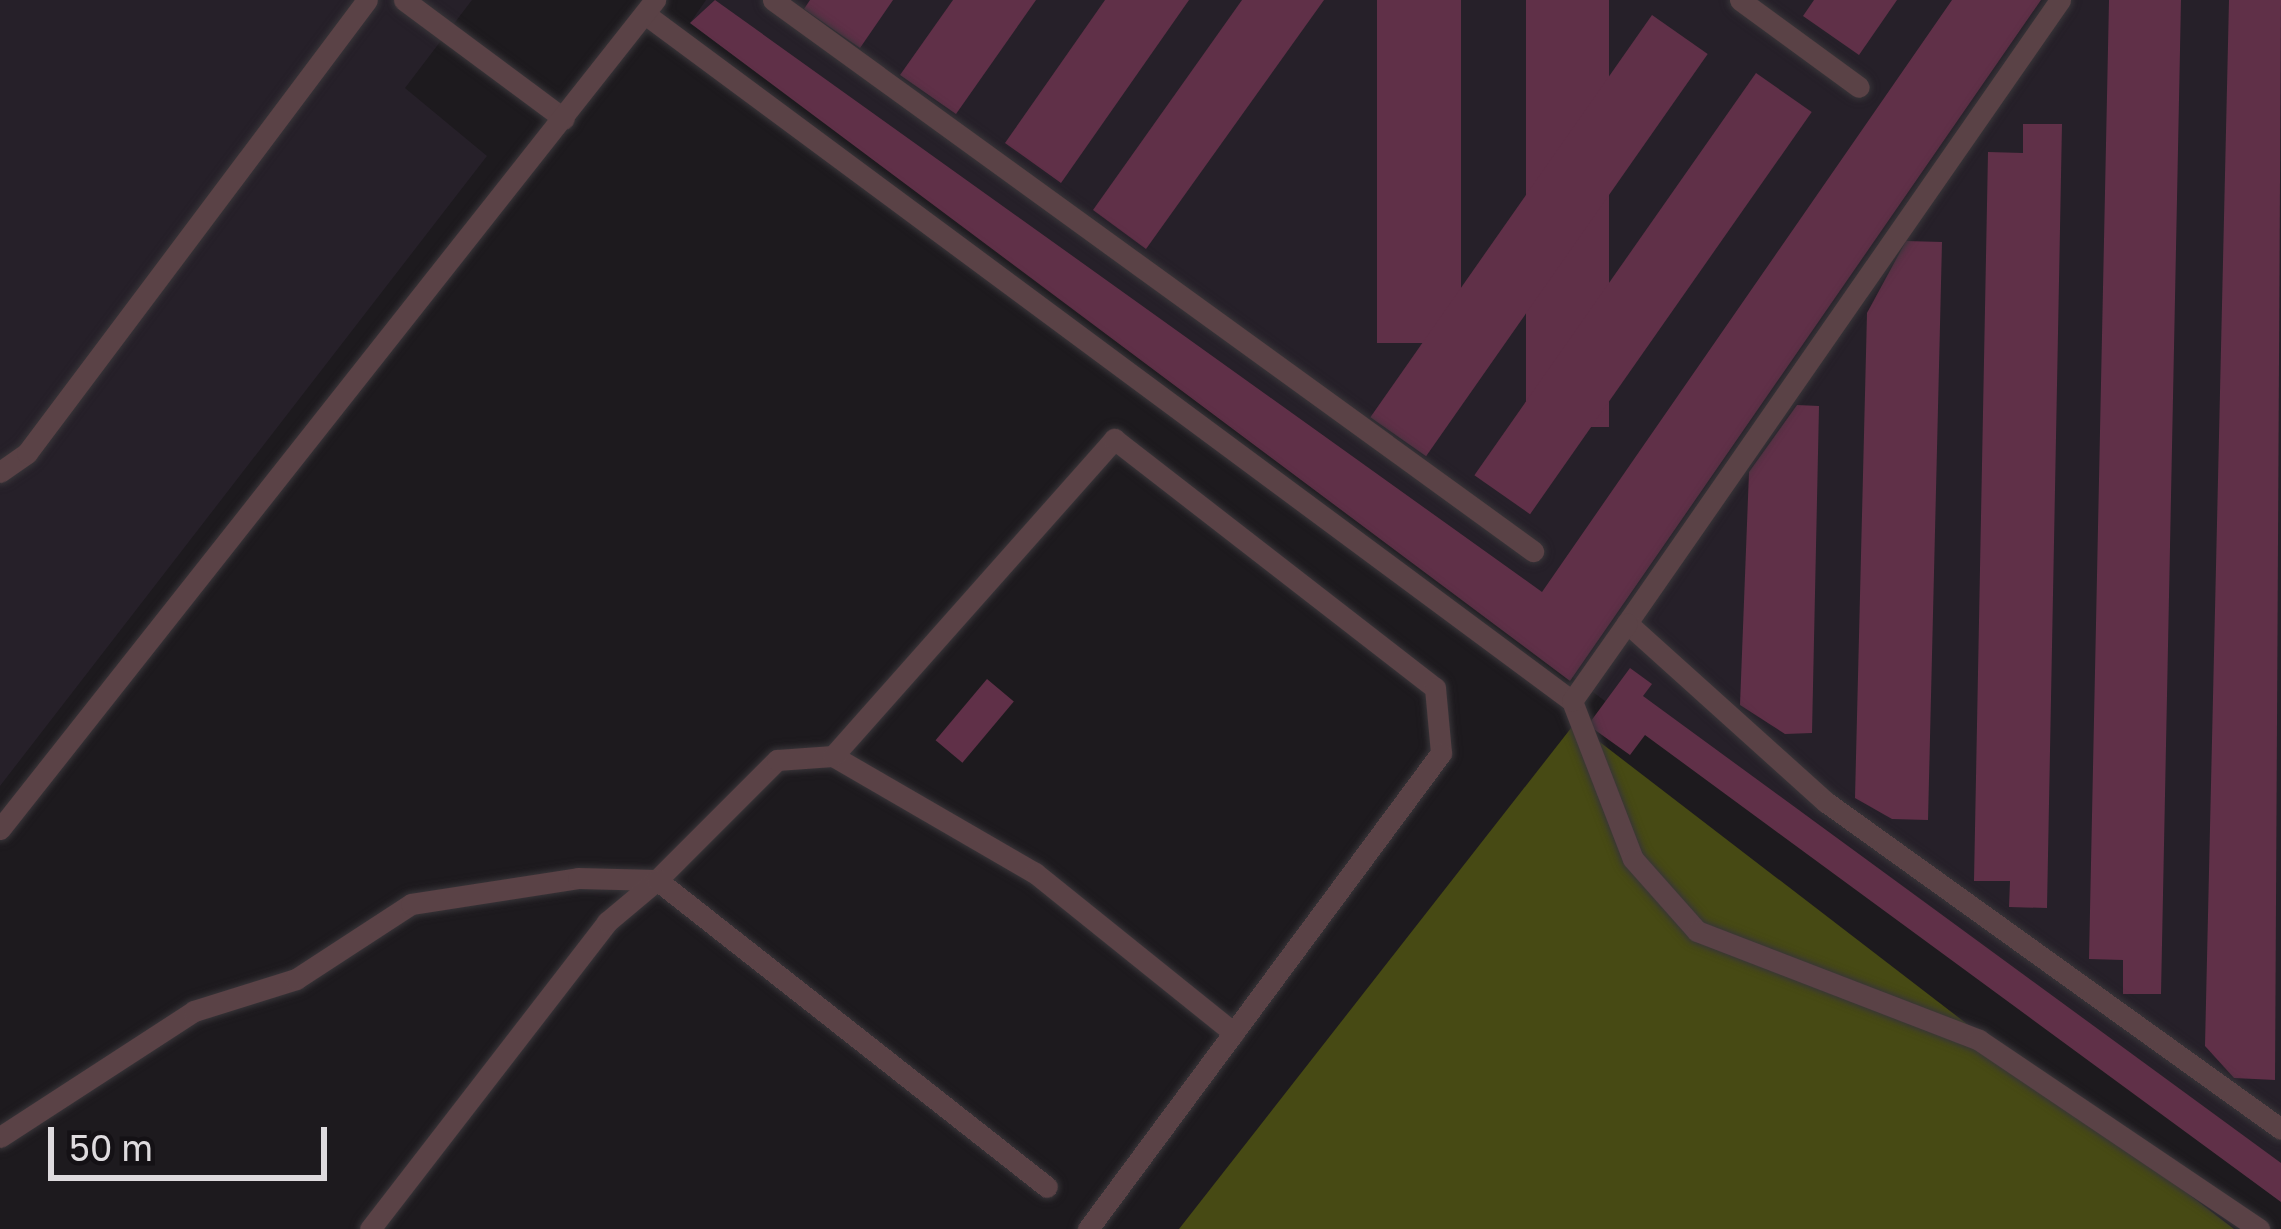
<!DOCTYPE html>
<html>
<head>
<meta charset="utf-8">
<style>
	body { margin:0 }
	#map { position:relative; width:2281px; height:1229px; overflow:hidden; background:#1d1a1e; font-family:"Golos Text",sans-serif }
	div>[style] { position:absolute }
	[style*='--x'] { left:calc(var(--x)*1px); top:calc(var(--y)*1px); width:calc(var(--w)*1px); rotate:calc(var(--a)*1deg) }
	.built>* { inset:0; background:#262029 }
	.forest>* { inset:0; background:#474a14 }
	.building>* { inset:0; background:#603048; transform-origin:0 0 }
	.roads { filter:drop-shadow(0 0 3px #383539) drop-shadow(0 0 3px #383539) }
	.lane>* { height:21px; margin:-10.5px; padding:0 10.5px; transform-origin:10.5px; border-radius:10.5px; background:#5a4246 }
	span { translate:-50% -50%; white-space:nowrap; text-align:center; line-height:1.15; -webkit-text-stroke:9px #141115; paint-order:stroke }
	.scale { position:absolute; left:48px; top:1127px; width:279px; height:54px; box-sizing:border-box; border:6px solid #dedbde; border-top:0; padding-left:15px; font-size:36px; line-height:42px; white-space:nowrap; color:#dedbde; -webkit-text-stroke:9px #141115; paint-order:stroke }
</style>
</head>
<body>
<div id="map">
	<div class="built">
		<i style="clip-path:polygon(0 0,472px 0,405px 88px,487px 156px,0 786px)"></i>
		<i style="clip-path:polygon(706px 0,2281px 0,2281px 1202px,690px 23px)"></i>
	</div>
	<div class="forest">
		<i style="clip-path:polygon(1575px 723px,2234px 1229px,1179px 1229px)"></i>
	</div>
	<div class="building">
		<i style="clip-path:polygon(715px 0,1542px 592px,1952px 0,2041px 0,1570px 681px,690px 23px)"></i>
		<i style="clip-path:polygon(810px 0,893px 0,860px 48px,804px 9px)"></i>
		<i style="clip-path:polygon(953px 0,1036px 0,956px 114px,900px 75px)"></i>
		<i style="clip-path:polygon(1105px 0,1189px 0,1061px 183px,1005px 143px)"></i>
		<i style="clip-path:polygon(1242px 0,1324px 0,1146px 249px,1093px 210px)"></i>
		<i style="left:1377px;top:0;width:84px;height:343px"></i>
		<i style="left:1526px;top:0;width:83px;height:427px"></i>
		<i style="clip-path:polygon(1814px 0,1897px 0,1859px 55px,1803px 16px)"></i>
		<i style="clip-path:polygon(2109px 0,2181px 0,2161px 994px,2123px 994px,2123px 960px,2089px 959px)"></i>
		<i style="clip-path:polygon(2229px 0,2281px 0,2275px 1080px,2234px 1078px,2205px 1046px)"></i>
		<i style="left:1652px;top:15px;width:68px;height:491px;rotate:35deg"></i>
		<i style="left:1756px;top:73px;width:68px;height:491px;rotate:35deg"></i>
		<i style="clip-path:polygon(2023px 124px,2062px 124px,2047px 908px,2009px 907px,2010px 881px,1974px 881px,1988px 152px,2023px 153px)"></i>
		<i style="clip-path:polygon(1906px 241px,1942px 242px,1928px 820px,1892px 819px,1855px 798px,1867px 313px)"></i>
		<i style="clip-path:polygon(1797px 405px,1819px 406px,1812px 733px,1785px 734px,1740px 705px,1749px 472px)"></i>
		<i style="clip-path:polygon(1630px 668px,1652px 684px,1643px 696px,2281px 1163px,2281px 1202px,1645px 735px,1630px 755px,1588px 725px)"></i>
		<i style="left:987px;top:679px;width:35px;height:80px;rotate:40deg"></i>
	</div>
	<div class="roads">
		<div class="lane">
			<i style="--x:404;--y:0;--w:199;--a:36.6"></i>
			<i style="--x:773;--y:0;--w:939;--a:35.94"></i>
			<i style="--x:1740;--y:0;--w:147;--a:36.2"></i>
			<i style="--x:2060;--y:0;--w:759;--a:124.8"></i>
			<i style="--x:1627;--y:623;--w:268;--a:42"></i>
			<i style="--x:1826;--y:802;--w:560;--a:35.7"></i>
			<i style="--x:645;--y:14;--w:1154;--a:36.54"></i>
			<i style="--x:1572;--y:701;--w:169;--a:68.9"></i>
			<i style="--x:1633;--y:859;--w:96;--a:48.4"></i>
			<i style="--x:1697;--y:931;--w:302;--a:21.1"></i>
			<i style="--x:1979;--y:1040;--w:338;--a:34"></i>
			<i style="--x:0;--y:472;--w:33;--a:-35"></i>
			<i style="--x:27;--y:453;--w:566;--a:-53.11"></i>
			<i style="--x:1572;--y:701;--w:95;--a:-54.8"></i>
			<i style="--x:833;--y:756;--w:233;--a:30.1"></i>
			<i style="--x:1035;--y:873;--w:255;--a:38.8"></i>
			<i style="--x:0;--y:829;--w:1057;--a:-51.69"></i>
			<i style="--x:0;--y:1137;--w:231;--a:-33"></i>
			<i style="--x:194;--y:1011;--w:107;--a:-17.4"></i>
			<i style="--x:296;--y:979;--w:137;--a:-33.1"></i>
			<i style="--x:411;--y:904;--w:169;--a:-8.8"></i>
			<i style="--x:578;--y:878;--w:79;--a:1.5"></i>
			<i style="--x:657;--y:880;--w:170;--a:-45"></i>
			<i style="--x:777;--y:760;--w:56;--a:-4.1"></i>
			<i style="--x:833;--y:756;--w:424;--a:-48.4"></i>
			<i style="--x:1114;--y:439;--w:406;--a:37.8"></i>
			<i style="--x:1435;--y:688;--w:65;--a:84.7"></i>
			<i style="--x:1441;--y:753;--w:593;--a:126.56"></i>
			<i style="--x:370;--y:1229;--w:388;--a:-52.3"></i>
			<i style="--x:607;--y:922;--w:65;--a:-40"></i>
			<i style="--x:657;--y:880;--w:496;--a:38.2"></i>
		</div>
	</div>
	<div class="scale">50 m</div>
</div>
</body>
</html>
